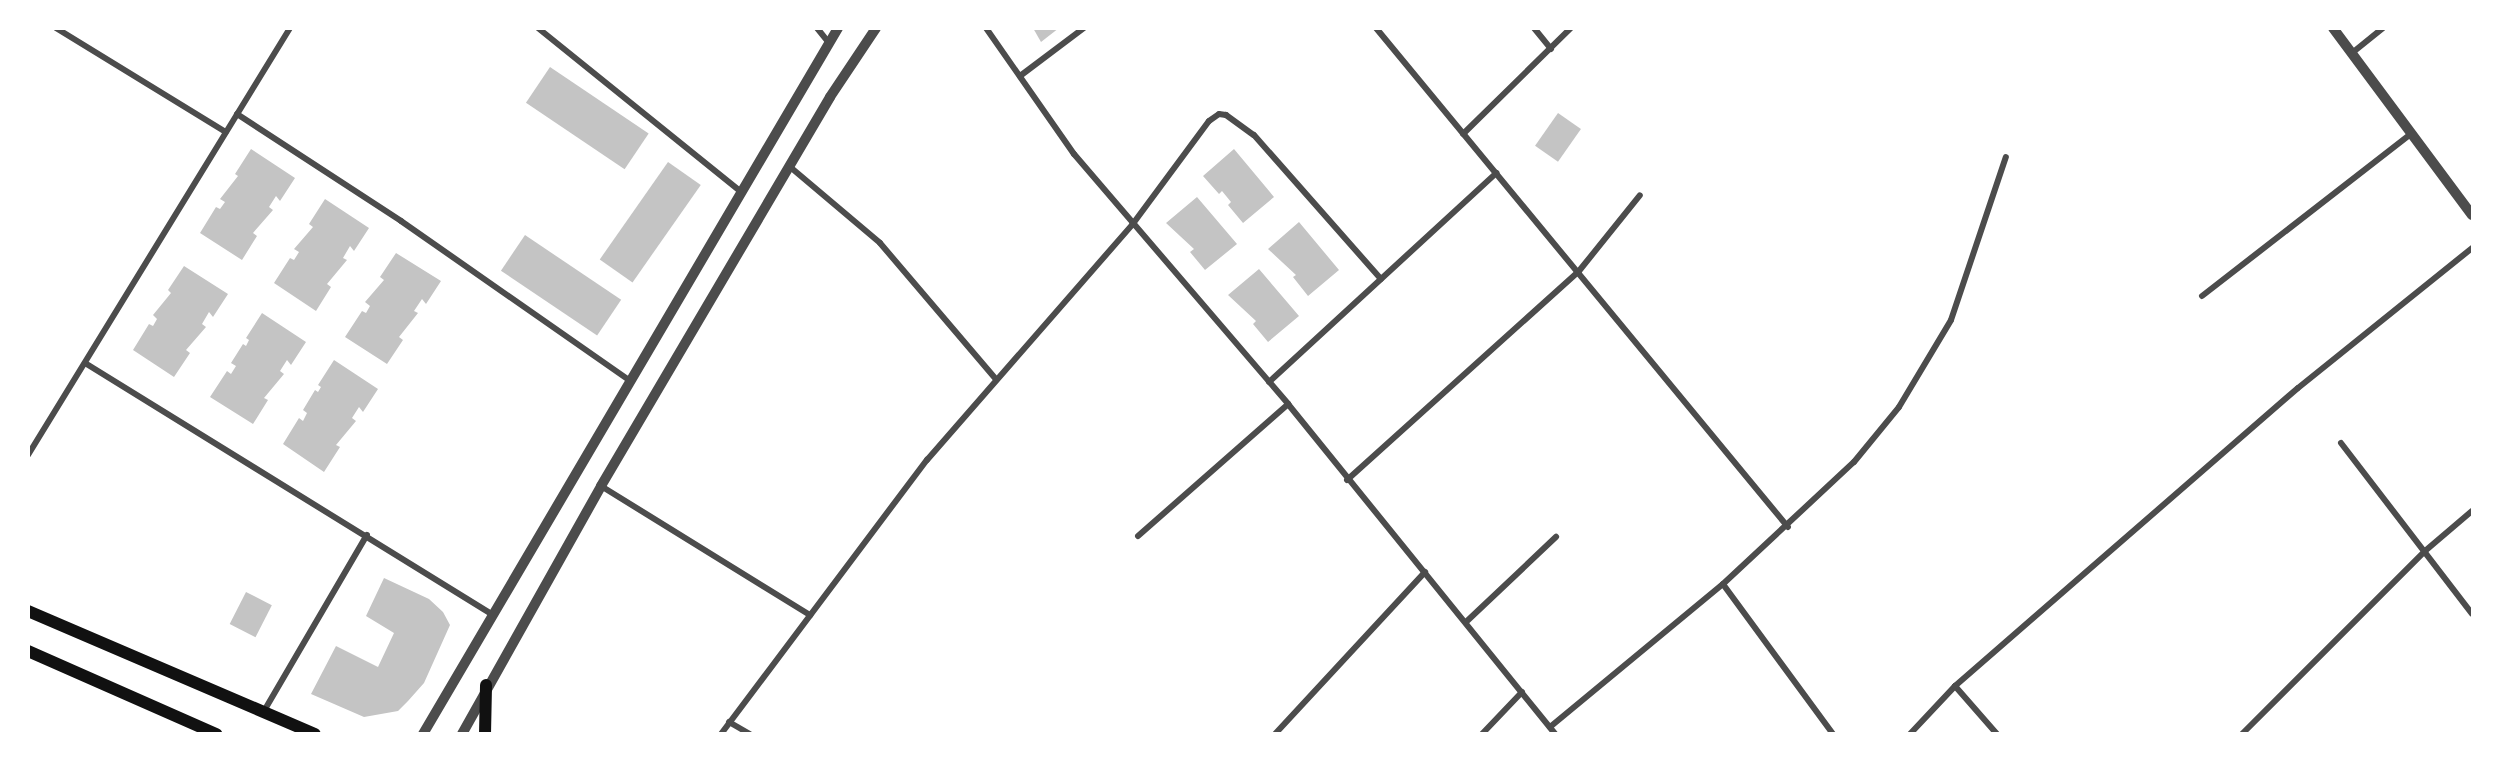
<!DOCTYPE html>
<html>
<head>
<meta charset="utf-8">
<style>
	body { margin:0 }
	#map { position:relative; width:2501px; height:762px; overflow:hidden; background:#fff; font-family:"Noto Serif",serif }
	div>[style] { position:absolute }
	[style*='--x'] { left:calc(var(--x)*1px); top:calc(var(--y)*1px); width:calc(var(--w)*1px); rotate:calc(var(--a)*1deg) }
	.building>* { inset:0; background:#c4c4c4; transform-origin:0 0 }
	.minor>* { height:6px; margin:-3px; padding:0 3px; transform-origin:3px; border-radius:3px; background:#4c4c4c }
	.tertiary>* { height:10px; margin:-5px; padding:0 5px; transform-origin:5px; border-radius:5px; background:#4c4c4c }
	.secondary>* { height:12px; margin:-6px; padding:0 6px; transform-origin:6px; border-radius:6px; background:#111 }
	span { translate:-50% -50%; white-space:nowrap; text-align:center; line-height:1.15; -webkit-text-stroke:5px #fff; paint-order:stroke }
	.frame { position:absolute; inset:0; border:30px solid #fff; pointer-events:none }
</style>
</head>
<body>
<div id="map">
	<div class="building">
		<i style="clip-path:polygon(1033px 28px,1059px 28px,1041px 42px)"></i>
		<i style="left:550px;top:67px;width:119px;height:43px;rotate:34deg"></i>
		<i style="left:1558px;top:113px;width:28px;height:40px;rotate:35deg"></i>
		<i style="clip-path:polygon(251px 149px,295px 178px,280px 201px,276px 196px,269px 207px,273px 210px,253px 233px,257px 236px,242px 260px,200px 233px,216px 207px,220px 209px,225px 202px,220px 199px,238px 176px,235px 174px)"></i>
		<i style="clip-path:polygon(1234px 149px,1274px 197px,1243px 223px,1228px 205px,1231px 202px,1222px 191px,1219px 194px,1203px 176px)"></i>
		<i style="left:668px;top:162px;width:40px;height:119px;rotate:35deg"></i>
		<i style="clip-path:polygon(1197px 197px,1237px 244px,1205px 270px,1190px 252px,1194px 249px,1166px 223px)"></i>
		<i style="clip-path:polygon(325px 199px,369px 228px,354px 251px,350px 246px,343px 258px,347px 260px,327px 284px,331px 287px,316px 311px,274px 283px,290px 258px,294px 260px,299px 252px,294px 249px,313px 227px,309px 224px)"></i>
		<i style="clip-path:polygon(1299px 222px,1339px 270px,1308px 296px,1293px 277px,1296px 275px,1268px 249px)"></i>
		<i style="left:525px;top:235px;width:116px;height:43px;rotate:34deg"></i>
		<i style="clip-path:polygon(396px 253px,441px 281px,426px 304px,422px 299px,414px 311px,418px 313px,399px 337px,403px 340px,387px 364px,345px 337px,362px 311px,366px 313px,370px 306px,365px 302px,384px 280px,380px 277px)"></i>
		<i style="clip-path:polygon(184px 266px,228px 294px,213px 317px,209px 312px,202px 324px,206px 327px,186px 350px,190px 353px,174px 377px,133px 350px,149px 324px,153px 326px,157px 319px,153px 315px,171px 293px,168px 290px)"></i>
		<i style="clip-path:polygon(1259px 269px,1299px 316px,1268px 342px,1253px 324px,1256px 321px,1228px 295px)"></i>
		<i style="clip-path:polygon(262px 313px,306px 342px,291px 365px,287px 360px,280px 371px,284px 374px,264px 398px,268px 400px,253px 424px,210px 397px,227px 371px,231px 374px,236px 366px,231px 363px,243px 344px,246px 346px,249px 340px,246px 338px)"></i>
		<i style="clip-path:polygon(334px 360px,378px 389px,363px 412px,359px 407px,352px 418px,356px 421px,336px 445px,340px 447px,324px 472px,283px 444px,299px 418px,303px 421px,307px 413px,303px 410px,315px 390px,318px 392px,321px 387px,318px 385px)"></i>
		<i style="clip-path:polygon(384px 578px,429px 599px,443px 612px,450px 625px,424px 683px,408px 701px,398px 711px,364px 717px,311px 694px,336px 646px,378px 667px,394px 633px,366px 616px)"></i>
		<i style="left:246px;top:592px;width:29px;height:36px;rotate:27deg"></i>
	</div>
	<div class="minor">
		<i style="--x:56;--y:28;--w:199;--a:31.5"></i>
		<i style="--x:538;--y:28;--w:261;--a:38.9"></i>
		<i style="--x:817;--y:28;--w:19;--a:51"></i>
		<i style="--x:986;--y:28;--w:154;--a:55.1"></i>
		<i style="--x:1074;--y:154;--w:329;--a:49.4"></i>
		<i style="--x:1288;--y:404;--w:424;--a:51"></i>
		<i style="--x:1376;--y:28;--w:647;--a:50.46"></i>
		<i style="--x:1534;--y:28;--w:27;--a:51"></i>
		<i style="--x:2352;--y:53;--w:40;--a:-39"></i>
		<i style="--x:1020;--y:76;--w:80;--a:-36.9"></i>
		<i style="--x:237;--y:114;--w:196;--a:33.1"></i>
		<i style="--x:401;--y:221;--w:279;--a:34.9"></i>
		<i style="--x:1463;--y:134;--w:151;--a:-44.5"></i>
		<i style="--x:789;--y:166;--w:119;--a:40.2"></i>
		<i style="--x:880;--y:243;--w:177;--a:49.6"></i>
		<i style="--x:2202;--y:296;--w:266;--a:-37.8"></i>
		<i style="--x:85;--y:363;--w:478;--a:31.7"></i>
		<i style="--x:1269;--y:382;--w:309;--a:-42.6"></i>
		<i style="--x:2341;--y:443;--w:215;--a:52.5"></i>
		<i style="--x:28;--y:455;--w:501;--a:-58.47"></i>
		<i style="--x:1347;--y:480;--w:312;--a:-42"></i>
		<i style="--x:1579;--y:271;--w:97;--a:-51.2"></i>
		<i style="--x:601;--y:486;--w:246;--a:31.7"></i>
		<i style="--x:1138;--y:536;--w:200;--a:-41.3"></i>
		<i style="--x:1466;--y:622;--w:124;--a:-43.4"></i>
		<i style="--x:1955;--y:686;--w:64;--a:48.8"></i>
		<i style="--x:264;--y:711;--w:204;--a:-59.7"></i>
		<i style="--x:729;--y:722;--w:24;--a:30"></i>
		<i style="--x:1550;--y:727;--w:224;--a:-39.6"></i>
		<i style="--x:721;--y:734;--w:343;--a:-53.1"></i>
		<i style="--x:927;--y:460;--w:312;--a:-48.9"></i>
		<i style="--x:1132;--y:225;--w:129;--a:-53.5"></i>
		<i style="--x:1209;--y:121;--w:12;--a:-35"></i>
		<i style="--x:1219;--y:114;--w:7;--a:8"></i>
		<i style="--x:1226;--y:115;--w:34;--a:36"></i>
		<i style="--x:1254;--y:135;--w:192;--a:48.6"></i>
		<i style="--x:1275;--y:734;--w:221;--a:-47.2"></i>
		<i style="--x:1482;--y:734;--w:58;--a:-46.4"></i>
		<i style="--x:1833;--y:734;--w:186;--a:-126.3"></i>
		<i style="--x:1723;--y:584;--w:179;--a:-43"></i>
		<i style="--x:1854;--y:462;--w:71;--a:-50.7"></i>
		<i style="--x:1899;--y:407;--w:101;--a:-59.1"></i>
		<i style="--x:1951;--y:320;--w:172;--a:-71.4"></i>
		<i style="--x:1910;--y:734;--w:66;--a:-46.8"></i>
		<i style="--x:1955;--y:686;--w:454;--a:-41"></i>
		<i style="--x:2298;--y:388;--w:223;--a:-38.8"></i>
		<i style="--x:2242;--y:734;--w:259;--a:-45"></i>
		<i style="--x:2425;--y:551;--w:62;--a:-40.4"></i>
	</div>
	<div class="tertiary">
		<i style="--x:2333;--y:28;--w:233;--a:53.4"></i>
		<i style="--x:423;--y:734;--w:819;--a:-59.55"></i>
		<i style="--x:462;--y:734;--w:284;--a:-60.7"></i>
		<i style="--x:601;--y:486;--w:451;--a:-59.5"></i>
		<i style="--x:830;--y:97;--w:83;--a:-56.3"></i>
	</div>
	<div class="secondary">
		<i style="--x:28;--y:611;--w:312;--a:23.2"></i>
		<i style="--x:28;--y:651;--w:206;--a:23.8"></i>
		<i style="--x:485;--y:734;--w:49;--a:-88.8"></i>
	</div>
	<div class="frame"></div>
</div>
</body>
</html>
